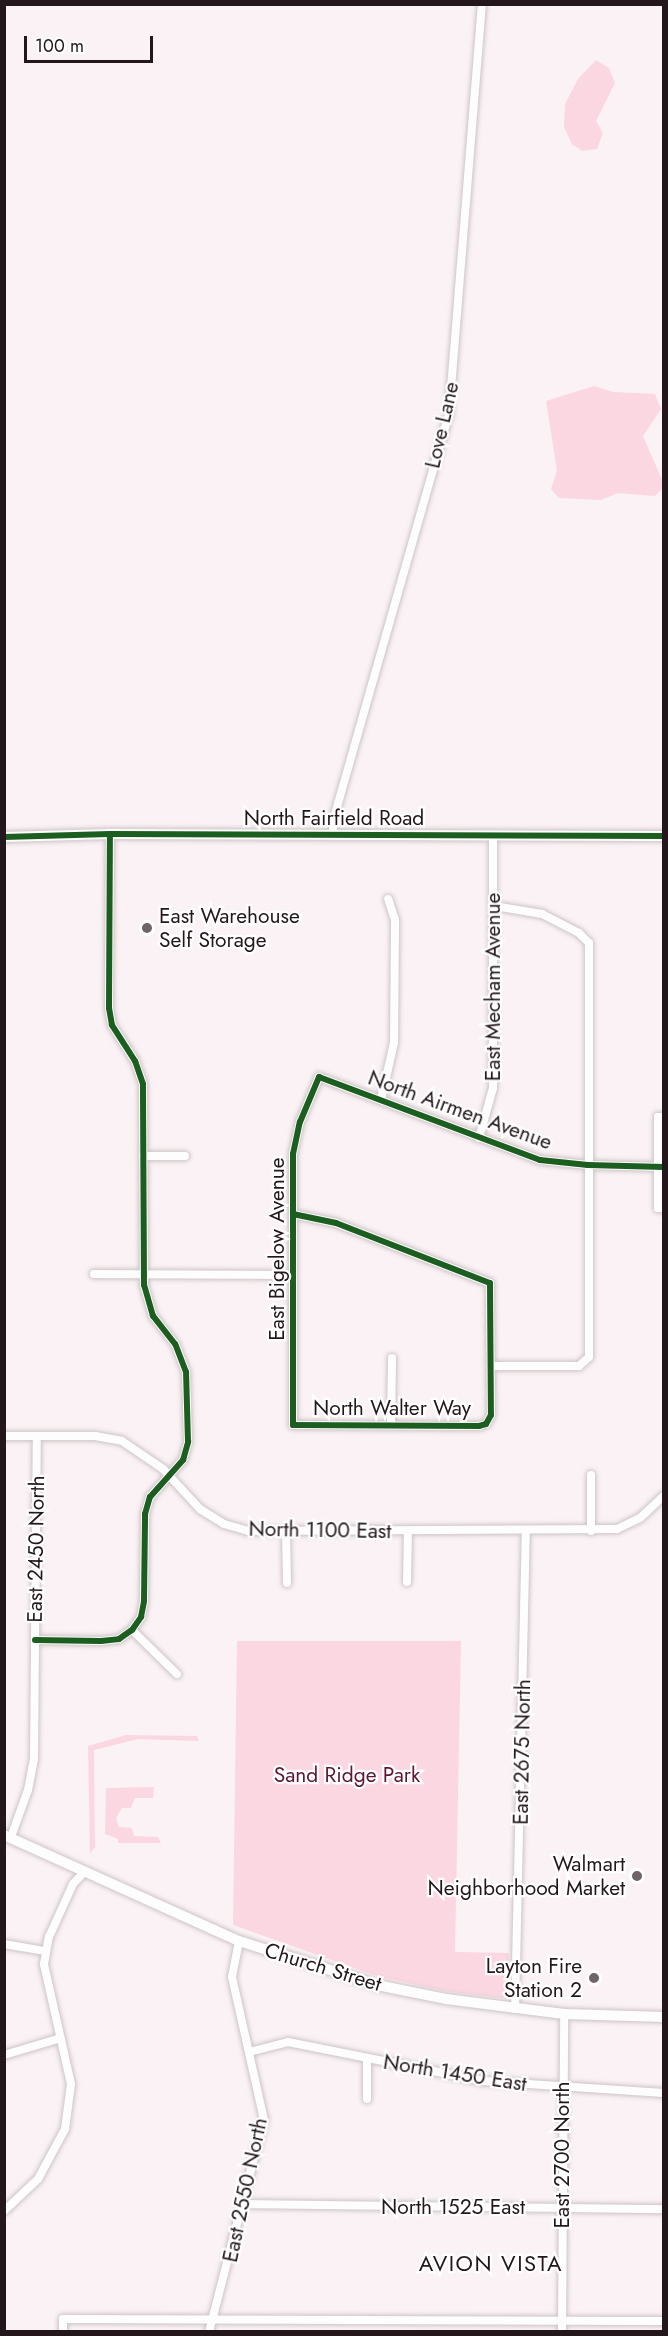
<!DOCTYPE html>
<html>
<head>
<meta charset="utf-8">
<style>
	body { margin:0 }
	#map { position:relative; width:668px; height:2336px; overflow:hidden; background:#faf2f4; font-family:Jost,sans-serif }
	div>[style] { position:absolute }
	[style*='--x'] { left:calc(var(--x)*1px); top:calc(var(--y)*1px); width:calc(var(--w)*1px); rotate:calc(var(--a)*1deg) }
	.green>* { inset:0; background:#fbd7e1 }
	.roads { filter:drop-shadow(0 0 2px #cec4c7) drop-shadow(0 0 2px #cec4c7) }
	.street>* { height:8px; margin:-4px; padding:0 4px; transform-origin:4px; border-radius:4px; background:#fefdfd }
	.secondary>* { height:10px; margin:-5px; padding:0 5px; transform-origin:5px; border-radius:5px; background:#fefdfd }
	.cycleway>* { height:6px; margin:-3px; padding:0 3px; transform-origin:3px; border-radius:3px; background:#1b5e20 }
	.dots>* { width:16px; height:16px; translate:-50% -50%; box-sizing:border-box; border:3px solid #fff; border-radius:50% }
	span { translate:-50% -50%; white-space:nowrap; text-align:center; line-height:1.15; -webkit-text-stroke:4.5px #fff; paint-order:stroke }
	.street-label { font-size:21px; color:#24171b }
	.poi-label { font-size:21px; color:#24171b }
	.left { translate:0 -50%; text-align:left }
	.right { translate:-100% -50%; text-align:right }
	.park-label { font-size:21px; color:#5d1733 }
	.neighbourhood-label { font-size:22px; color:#24171b; letter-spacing:1.5px }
	.frame { position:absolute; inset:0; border:6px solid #24171b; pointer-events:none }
	.scale { position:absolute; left:24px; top:36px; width:129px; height:27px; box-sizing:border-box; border:3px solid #24171b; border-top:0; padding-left:8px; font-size:18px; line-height:21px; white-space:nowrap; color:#24171b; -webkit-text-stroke:4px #fff; paint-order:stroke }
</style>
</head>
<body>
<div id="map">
	<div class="green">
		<i style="clip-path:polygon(596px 60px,609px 68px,615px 83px,596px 121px,603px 133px,597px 149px,582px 151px,572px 144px,564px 127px,565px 104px,578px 79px)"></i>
		<i style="clip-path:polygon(594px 386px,613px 392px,655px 394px,661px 409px,643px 436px,663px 482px,663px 488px,655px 496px,618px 493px,601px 500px,559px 498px,551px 489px,557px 471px,546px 401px)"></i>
		<i style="clip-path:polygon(237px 1641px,461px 1641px,455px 1952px,509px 1953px,508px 1999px,444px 1991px,377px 1976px,233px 1925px)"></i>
		<i style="clip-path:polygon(126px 1735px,197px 1736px,199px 1741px,138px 1739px,94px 1750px,95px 1847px,90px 1854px,88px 1746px)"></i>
		<i style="clip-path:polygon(154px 1787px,153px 1798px,135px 1798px,131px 1808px,122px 1808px,116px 1818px,119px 1827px,132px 1828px,134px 1836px,158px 1837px,161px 1843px,118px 1843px,118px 1839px,105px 1834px,106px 1788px)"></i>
	</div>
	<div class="roads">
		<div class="street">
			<i style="--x:333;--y:834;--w:13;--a:-90"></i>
			<i style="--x:333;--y:821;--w:424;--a:-74.1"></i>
			<i style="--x:449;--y:413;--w:410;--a:-85.4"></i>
			<i style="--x:381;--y:1100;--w:58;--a:-77.2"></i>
			<i style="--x:394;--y:1043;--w:123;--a:-89.5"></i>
			<i style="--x:395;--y:920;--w:22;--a:-108"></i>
			<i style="--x:664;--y:1117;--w:6;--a:180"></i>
			<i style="--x:658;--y:1117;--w:91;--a:90"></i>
			<i style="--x:658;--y:1208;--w:6;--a:0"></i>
			<i style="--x:479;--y:1138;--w:52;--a:-74.4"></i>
			<i style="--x:493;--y:1088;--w:253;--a:-90"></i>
			<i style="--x:143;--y:1156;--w:42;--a:0"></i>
			<i style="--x:293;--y:1214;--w:44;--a:11.8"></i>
			<i style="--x:336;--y:1223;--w:165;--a:21.3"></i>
			<i style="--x:490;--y:1283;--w:132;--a:89.6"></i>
			<i style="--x:491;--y:1415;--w:10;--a:119"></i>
			<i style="--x:486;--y:1424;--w:7;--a:164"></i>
			<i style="--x:479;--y:1426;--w:186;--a:-179.7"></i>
			<i style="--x:293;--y:1425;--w:271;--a:-90"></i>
			<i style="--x:293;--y:1154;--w:33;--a:-78"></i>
			<i style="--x:300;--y:1122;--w:49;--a:-67.1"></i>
			<i style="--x:319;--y:1077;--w:236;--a:20.6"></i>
			<i style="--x:540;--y:1160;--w:48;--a:5.9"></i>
			<i style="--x:588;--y:1165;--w:76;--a:1.5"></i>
			<i style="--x:94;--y:1274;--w:198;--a:0.3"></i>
			<i style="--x:491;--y:1366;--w:88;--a:0"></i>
			<i style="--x:579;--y:1366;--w:13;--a:-42"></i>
			<i style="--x:589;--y:1357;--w:414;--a:-90"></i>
			<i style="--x:589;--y:943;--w:14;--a:-135"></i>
			<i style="--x:579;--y:933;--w:42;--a:-152.8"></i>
			<i style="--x:542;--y:914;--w:49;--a:-170.5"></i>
			<i style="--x:391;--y:1425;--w:67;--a:-89.1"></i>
			<i style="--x:4;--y:1436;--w:91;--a:0"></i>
			<i style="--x:95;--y:1436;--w:27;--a:10"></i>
			<i style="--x:122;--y:1441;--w:50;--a:34.3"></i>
			<i style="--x:163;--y:1469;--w:54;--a:47.2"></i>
			<i style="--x:200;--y:1509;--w:28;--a:32"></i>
			<i style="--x:224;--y:1524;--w:26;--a:16"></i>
			<i style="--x:249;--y:1531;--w:368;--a:-0.3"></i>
			<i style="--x:617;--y:1529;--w:25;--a:-26"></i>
			<i style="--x:640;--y:1518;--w:33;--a:-43"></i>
			<i style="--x:591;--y:1475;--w:56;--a:90"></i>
			<i style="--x:286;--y:1531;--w:52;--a:88.9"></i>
			<i style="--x:407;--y:1582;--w:51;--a:-88.9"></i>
			<i style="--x:132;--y:1630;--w:63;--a:44.4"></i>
			<i style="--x:35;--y:1640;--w:66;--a:0.9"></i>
			<i style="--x:101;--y:1641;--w:18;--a:-6"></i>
			<i style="--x:119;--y:1639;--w:16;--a:-35"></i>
			<i style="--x:132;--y:1630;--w:16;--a:-55"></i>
			<i style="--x:141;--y:1617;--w:16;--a:-79"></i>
			<i style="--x:144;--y:1601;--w:87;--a:-89.3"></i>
			<i style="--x:145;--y:1514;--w:18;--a:-74"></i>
			<i style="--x:150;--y:1497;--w:50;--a:-48.3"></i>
			<i style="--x:183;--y:1460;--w:19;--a:-74"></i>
			<i style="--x:188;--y:1442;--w:70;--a:-91.6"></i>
			<i style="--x:186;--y:1372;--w:30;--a:-111"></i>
			<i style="--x:175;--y:1344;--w:36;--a:-128"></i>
			<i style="--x:153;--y:1316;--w:32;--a:-106"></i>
			<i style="--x:144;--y:1285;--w:201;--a:-90.3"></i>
			<i style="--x:143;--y:1084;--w:24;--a:-109"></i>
			<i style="--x:135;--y:1061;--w:43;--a:-122.6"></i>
			<i style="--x:112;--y:1025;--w:17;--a:-100"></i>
			<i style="--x:109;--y:1008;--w:174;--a:-89.7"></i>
			<i style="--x:11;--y:1837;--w:50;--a:-70.1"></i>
			<i style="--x:28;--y:1790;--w:32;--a:-79"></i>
			<i style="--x:34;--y:1759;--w:323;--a:-89.5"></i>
			<i style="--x:4;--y:1944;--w:42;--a:9.7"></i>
			<i style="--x:515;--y:2009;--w:477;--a:-88.7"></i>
			<i style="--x:249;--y:2052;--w:40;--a:-14.4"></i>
			<i style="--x:288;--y:2042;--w:199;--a:11.3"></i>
			<i style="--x:483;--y:2081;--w:181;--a:3.8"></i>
			<i style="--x:4;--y:2055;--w:59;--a:-16.6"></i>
			<i style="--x:367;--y:2099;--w:40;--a:-90"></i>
			<i style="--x:244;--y:2204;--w:420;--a:0.7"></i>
			<i style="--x:4;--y:2211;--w:47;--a:-43.3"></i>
			<i style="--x:38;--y:2179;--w:57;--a:-61.6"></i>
			<i style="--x:65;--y:2129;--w:45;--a:-82.4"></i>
			<i style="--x:71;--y:2084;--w:123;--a:-102.7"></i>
			<i style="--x:44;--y:1964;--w:27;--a:-80"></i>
			<i style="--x:49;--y:1937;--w:58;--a:-65.6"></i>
			<i style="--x:73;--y:1884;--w:16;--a:-47"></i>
			<i style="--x:63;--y:2332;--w:13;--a:-90"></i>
			<i style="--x:63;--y:2319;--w:601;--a:0.19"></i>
			<i style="--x:209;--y:2332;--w:219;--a:-75.5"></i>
			<i style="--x:264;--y:2120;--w:147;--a:-102.6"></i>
			<i style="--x:232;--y:1977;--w:37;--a:-79"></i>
			<i style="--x:562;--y:2332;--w:318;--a:-89.6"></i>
		</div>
		<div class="secondary">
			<i style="--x:4;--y:837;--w:106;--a:-1.6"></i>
			<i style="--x:110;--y:834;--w:554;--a:0.21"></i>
			<i style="--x:4;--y:1835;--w:258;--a:24.3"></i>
			<i style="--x:239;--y:1941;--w:145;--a:17.7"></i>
			<i style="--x:377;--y:1985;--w:70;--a:11.5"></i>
			<i style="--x:446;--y:1999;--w:119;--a:7.2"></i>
			<i style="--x:564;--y:2014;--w:100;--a:1.7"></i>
		</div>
	</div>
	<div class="cycleway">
		<i style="--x:4;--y:837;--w:106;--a:-1.6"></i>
		<i style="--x:110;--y:834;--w:554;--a:0.21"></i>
		<i style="--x:293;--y:1214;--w:44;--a:11.8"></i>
		<i style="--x:336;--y:1223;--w:165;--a:21.3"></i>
		<i style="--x:490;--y:1283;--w:132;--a:89.6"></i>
		<i style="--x:491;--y:1415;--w:10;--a:119"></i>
		<i style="--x:486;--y:1424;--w:7;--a:164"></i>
		<i style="--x:479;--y:1426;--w:186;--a:-179.7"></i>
		<i style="--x:293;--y:1425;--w:271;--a:-90"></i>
		<i style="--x:293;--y:1154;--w:33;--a:-78"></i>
		<i style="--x:300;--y:1122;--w:49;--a:-67.1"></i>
		<i style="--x:319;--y:1077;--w:236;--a:20.6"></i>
		<i style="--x:540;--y:1160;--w:48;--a:5.9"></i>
		<i style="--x:588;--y:1165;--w:76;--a:1.5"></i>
		<i style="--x:35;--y:1640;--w:66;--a:0.9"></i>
		<i style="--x:101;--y:1641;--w:18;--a:-6"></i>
		<i style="--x:119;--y:1639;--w:16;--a:-35"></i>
		<i style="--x:132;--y:1630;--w:16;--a:-55"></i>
		<i style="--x:141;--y:1617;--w:16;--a:-79"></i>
		<i style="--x:144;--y:1601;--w:87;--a:-89.3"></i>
		<i style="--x:145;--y:1514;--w:18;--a:-74"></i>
		<i style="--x:150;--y:1497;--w:50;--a:-48.3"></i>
		<i style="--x:183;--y:1460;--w:19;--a:-74"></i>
		<i style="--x:188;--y:1442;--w:70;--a:-91.6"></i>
		<i style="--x:186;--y:1372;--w:30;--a:-111"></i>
		<i style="--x:175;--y:1344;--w:36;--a:-128"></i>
		<i style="--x:153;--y:1316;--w:32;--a:-106"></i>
		<i style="--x:144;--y:1285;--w:201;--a:-90.3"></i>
		<i style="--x:143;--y:1084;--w:24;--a:-109"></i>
		<i style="--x:135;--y:1061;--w:43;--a:-122.6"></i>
		<i style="--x:112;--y:1025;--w:17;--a:-100"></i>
		<i style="--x:109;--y:1008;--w:174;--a:-89.7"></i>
	</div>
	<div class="dots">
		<i style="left:147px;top:928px;background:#6f6467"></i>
		<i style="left:637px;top:1876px;background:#6f6467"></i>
		<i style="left:594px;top:1978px;background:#6f6467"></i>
	</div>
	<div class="street-label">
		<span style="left:442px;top:425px;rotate:-77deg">Love Lane</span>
		<span style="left:334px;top:818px">North Fairfield Road</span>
		<span style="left:493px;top:987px;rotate:-90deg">East Mecham Avenue</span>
		<span style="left:460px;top:1110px;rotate:20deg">North Airmen Avenue</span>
		<span style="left:277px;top:1249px;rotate:-90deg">East Bigelow Avenue</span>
		<span style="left:392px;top:1408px">North Walter Way</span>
		<span style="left:320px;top:1530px;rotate:1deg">North 1100 East</span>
		<span style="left:36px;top:1549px;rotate:-89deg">East 2450 North</span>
		<span style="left:522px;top:1752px;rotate:-89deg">East 2675 North</span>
		<span style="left:323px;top:1967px;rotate:17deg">Church Street</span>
		<span style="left:455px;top:2073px;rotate:9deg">North 1450 East</span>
		<span style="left:562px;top:2155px;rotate:-90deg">East 2700 North</span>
		<span style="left:245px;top:2190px;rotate:-78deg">East 2550 North</span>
		<span style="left:453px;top:2207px">North 1525 East</span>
	</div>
	<div class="poi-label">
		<span class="left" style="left:159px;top:928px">East Warehouse<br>Self Storage</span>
		<span class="right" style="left:625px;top:1876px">Walmart<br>Neighborhood Market</span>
		<span class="right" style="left:582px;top:1978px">Layton Fire<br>Station 2</span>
	</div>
	<div class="park-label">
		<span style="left:347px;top:1775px">Sand Ridge Park</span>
	</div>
	<div class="neighbourhood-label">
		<span style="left:491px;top:2264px">AVION VISTA</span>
	</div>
	<div class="frame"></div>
	<div class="scale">100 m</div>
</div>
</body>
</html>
